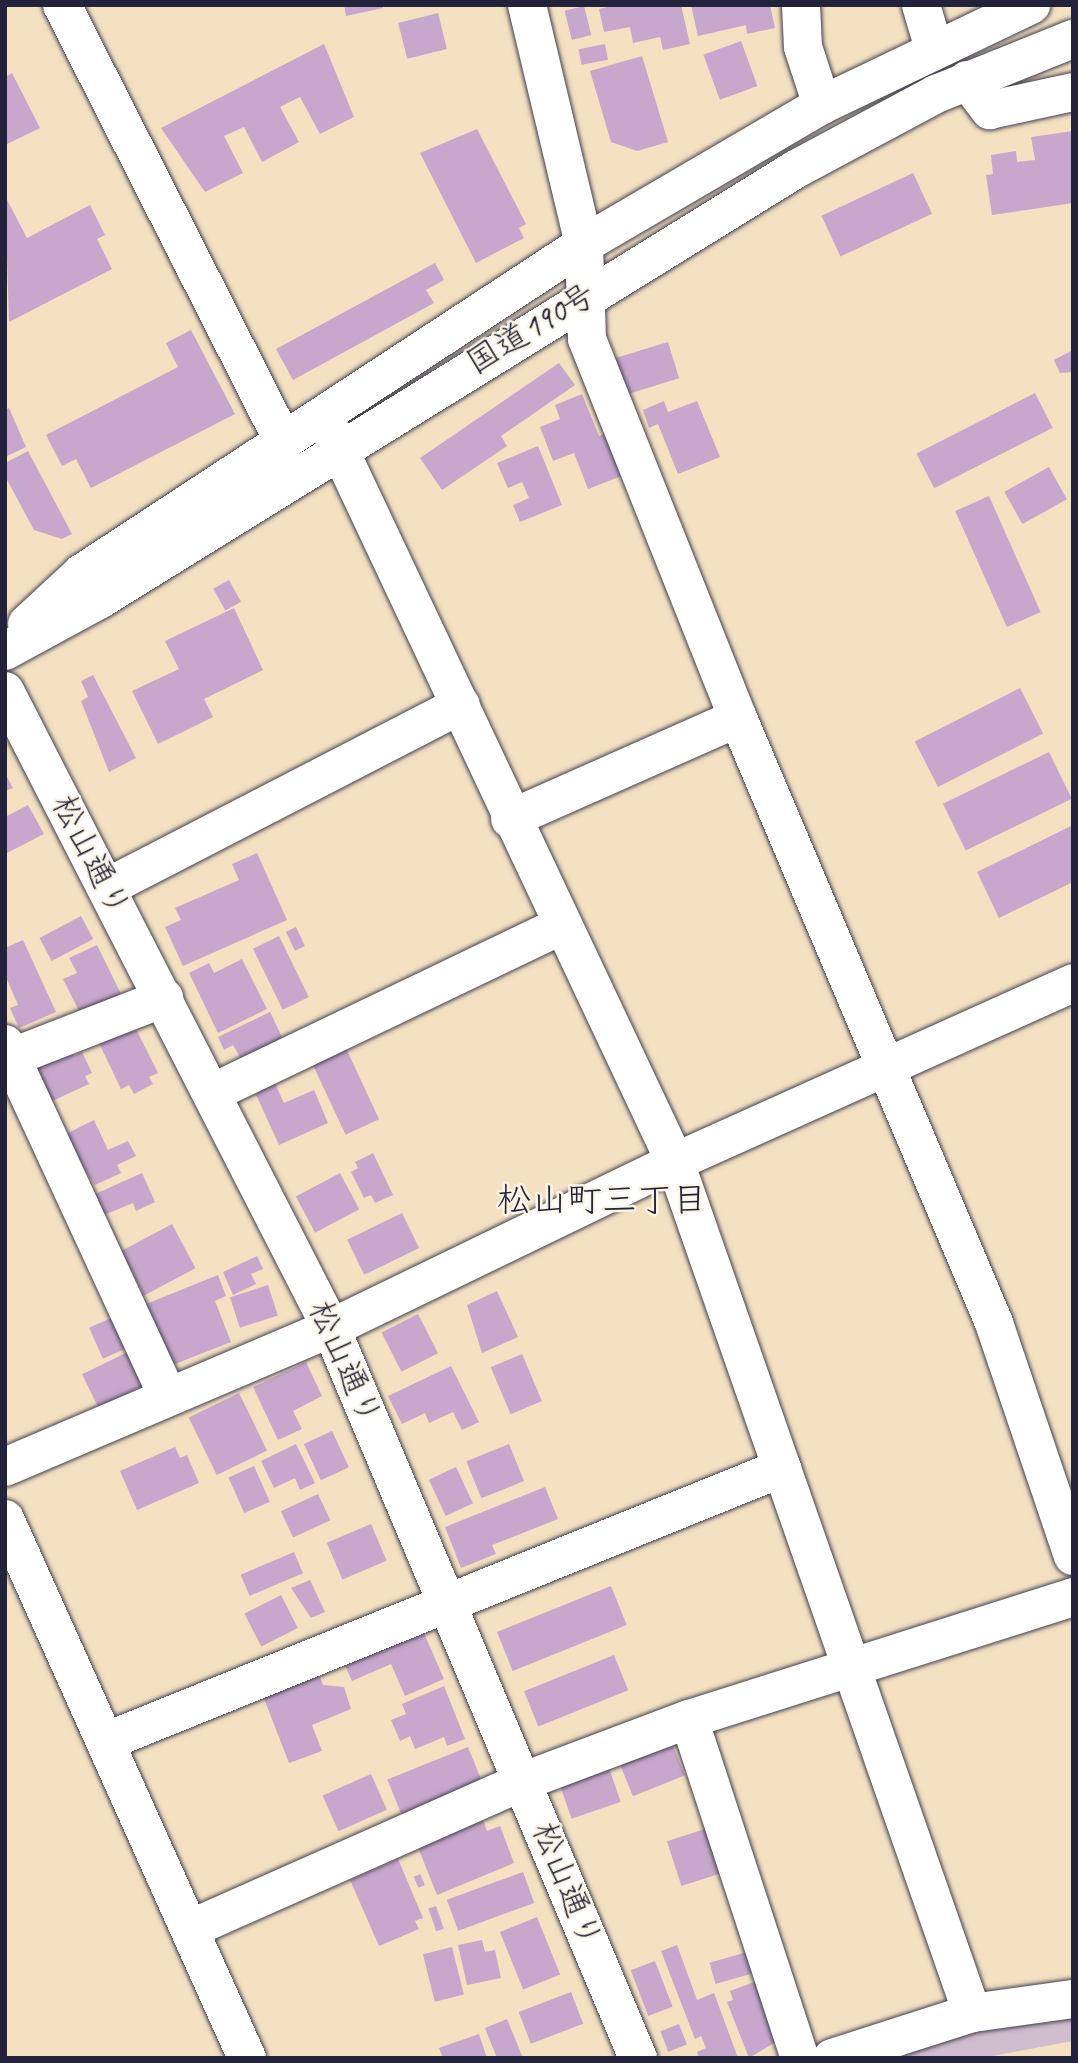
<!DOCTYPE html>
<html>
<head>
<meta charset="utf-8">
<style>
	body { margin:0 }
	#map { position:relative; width:1078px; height:2063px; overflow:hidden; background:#f3e1c2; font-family:Caveat,"Klee One",sans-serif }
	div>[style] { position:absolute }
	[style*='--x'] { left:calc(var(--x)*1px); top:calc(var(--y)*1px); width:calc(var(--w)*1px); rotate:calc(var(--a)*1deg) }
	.industrial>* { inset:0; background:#d0bdcd }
	.building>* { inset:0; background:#c8a7cd; transform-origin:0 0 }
	.roads { filter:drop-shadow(0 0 2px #413f4f) drop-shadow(0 0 2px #413f4f) }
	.minor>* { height:38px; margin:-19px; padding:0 19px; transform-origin:19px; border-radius:19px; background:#fff }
	.highway>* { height:38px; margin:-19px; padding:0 19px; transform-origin:19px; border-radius:19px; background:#fff }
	span { translate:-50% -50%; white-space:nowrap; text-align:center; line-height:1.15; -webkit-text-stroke:5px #fcf5e5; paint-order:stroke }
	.street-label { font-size:33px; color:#22223b }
	.neighbourhood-label { font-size:35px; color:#22223b }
	.frame { position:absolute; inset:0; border:7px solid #22223b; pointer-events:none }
</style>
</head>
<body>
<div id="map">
	<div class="industrial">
		<i style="clip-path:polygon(1073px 2014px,1073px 2041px,981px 2058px,884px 2058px,942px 2039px)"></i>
	</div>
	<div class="building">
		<i style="clip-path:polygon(344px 5px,383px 5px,383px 8px,346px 16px)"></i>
		<i style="clip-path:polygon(616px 5px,681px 5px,690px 44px,663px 50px,660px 37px,633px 43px,630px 27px,604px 32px,599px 9px)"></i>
		<i style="clip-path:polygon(691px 5px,770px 5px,775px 28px,747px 34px,746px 25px,698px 36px)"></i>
		<i style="left:584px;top:6px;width:30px;height:20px;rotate:76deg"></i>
		<i style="left:438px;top:13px;width:37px;height:41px;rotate:76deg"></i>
		<i style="left:741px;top:41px;width:48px;height:40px;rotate:70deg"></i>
		<i style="clip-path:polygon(324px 44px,354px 117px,320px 134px,300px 97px,280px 107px,299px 142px,262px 162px,244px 127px,224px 136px,243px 173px,205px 192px,161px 128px)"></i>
		<i style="left:605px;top:44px;width:16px;height:27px;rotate:79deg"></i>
		<i style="clip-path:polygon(642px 56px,668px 142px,637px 151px,611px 142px,590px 71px)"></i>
		<i style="clip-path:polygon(12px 73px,40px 128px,5px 145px,5px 77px)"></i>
		<i style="clip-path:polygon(477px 129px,526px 224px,519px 228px,524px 238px,476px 263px,420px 153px)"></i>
		<i style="clip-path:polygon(1073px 131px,1073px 203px,992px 215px,986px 175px,993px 174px,991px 155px,1016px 151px,1017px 162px,1035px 160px,1031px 137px)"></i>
		<i style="left:913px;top:173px;width:45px;height:101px;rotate:65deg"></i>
		<i style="clip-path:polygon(5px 196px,27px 238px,90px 205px,105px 235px,97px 239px,112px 269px,9px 322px)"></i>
		<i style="clip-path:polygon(435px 263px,444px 280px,426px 290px,434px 303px,293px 380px,276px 349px)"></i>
		<i style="clip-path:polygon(191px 330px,235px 414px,91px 488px,76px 459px,62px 466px,46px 435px,178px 367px,166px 343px)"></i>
		<i style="left:668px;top:342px;width:38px;height:55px;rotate:73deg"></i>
		<i style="clip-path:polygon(1073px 350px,1073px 372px,1060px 373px,1054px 360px)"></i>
		<i style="clip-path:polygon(559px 363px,575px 385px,501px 436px,507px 446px,442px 490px,420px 458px)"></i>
		<i style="left:1035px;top:393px;width:39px;height:133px;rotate:63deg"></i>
		<i style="clip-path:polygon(582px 394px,599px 436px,608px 433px,624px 475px,588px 489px,574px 453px,553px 461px,540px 427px,560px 419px,555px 405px)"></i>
		<i style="clip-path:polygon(664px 401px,668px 412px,697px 401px,720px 457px,678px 474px,658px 424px,649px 428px,643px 410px)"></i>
		<i style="clip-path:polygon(9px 408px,26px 447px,5px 457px,5px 410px)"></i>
		<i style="clip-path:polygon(538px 446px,562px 505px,520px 522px,513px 505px,529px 498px,522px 482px,508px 488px,497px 463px)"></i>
		<i style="clip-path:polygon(28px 451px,72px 534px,62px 539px,34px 530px,5px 476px,5px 463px)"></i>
		<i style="left:1049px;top:467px;width:37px;height:51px;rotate:61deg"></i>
		<i style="left:989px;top:496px;width:127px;height:37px;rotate:66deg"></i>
		<i style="left:229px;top:580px;width:25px;height:18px;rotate:61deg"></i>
		<i style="clip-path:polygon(234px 608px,263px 670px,204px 699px,213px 717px,158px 744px,132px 691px,179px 669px,165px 641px)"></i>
		<i style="clip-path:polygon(93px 675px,136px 758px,109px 772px,81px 701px,88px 697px,81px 681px)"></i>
		<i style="left:1020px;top:688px;width:51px;height:118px;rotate:63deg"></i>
		<i style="left:1049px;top:752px;width:52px;height:118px;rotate:64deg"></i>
		<i style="clip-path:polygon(5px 773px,13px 788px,5px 791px)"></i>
		<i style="clip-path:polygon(28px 805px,44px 834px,5px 854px,5px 817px)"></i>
		<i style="clip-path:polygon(1073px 825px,1073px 882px,999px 918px,977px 872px)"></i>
		<i style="clip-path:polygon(257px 853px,287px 920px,183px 966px,165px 927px,181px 920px,175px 908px,239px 880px,232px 864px)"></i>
		<i style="left:81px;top:916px;width:26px;height:47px;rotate:62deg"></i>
		<i style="left:296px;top:927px;width:21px;height:11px;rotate:65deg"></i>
		<i style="left:279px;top:936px;width:68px;height:29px;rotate:64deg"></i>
		<i style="clip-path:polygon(23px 940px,56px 1012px,19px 1028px,10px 1008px,18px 1005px,5px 975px,5px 948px)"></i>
		<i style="clip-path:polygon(97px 945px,121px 994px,80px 1013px,63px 979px,77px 973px,69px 958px)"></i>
		<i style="clip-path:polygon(242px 959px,267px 1009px,218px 1033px,189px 973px,209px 963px,214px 973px)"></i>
		<i style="clip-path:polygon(270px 1012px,283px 1039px,241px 1059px,233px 1045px,224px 1050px,218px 1037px)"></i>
		<i style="clip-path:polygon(133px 1023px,158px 1073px,149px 1077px,153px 1084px,134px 1094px,129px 1085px,121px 1089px,98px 1041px)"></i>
		<i style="left:344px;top:1044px;width:83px;height:37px;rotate:65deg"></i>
		<i style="clip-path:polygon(70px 1046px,74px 1056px,82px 1052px,92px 1073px,85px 1076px,89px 1084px,48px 1103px,30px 1065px)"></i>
		<i style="clip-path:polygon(273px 1079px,284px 1103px,314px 1090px,328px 1123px,279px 1145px,253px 1088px)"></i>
		<i style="clip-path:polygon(94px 1120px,108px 1150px,128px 1141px,136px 1156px,117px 1165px,121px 1173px,95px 1185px,62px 1136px)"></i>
		<i style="clip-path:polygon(373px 1153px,393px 1195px,375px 1203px,371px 1195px,364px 1198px,351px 1172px,358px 1168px,355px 1162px)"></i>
		<i style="clip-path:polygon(142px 1173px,155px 1202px,136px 1211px,133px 1203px,102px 1216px,93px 1195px)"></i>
		<i style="left:340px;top:1173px;width:41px;height:50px;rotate:62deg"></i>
		<i style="left:402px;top:1213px;width:39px;height:61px;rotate:64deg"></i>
		<i style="left:172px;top:1224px;width:50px;height:58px;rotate:62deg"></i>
		<i style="clip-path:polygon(257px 1256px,263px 1269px,251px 1274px,256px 1284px,233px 1295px,223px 1272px)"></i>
		<i style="clip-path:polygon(218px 1275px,226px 1296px,215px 1301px,231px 1342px,170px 1366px,146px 1304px)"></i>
		<i style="left:268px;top:1285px;width:32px;height:40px;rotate:72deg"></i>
		<i style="clip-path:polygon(497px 1291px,518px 1337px,482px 1353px,467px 1305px)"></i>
		<i style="left:122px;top:1313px;width:34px;height:36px;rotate:66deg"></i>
		<i style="left:418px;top:1314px;width:44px;height:41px;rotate:63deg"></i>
		<i style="left:136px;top:1348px;width:37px;height:60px;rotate:64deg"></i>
		<i style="left:522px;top:1354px;width:51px;height:34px;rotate:67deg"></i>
		<i style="clip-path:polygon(306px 1362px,322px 1396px,293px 1411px,302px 1429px,278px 1440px,253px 1387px)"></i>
		<i style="clip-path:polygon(451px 1366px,479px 1422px,462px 1430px,453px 1412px,429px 1423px,425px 1413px,402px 1424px,388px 1396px)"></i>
		<i style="left:239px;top:1393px;width:64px;height:56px;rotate:64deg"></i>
		<i style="left:332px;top:1431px;width:40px;height:31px;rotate:65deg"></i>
		<i style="clip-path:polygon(296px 1444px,315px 1483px,300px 1490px,295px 1478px,274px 1488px,261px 1461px)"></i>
		<i style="left:509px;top:1444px;width:40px;height:46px;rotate:68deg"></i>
		<i style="clip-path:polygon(175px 1447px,180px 1458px,187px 1455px,199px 1483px,137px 1510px,120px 1471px)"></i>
		<i style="left:254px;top:1466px;width:39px;height:28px;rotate:66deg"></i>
		<i style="left:456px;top:1467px;width:40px;height:30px;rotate:65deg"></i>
		<i style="clip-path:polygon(545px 1487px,558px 1519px,492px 1545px,496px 1554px,461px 1568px,445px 1527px)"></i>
		<i style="left:318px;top:1494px;width:29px;height:41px;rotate:65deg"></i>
		<i style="left:371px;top:1524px;width:40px;height:48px;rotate:67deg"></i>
		<i style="left:294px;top:1552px;width:23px;height:58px;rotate:67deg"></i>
		<i style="clip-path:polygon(310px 1580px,325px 1612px,311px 1618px,291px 1588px)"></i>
		<i style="left:611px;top:1586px;width:42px;height:123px;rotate:68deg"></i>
		<i style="left:281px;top:1595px;width:37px;height:41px;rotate:63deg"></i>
		<i style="clip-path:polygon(423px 1631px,444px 1679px,405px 1696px,391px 1664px,352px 1681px,339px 1652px)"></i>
		<i style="left:614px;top:1655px;width:38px;height:97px;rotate:68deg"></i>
		<i style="clip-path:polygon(315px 1663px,323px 1685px,344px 1687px,351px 1709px,312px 1725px,322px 1751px,289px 1763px,263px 1696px)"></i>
		<i style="clip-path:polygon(444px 1686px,465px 1739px,447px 1746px,444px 1737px,415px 1749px,410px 1736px,400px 1741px,391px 1720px,406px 1714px,402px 1704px)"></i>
		<i style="left:671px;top:1741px;width:37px;height:56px;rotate:68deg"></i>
		<i style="left:468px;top:1747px;width:42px;height:87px;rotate:68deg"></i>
		<i style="left:607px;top:1762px;width:42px;height:52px;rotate:71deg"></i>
		<i style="left:371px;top:1774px;width:39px;height:53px;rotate:66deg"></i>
		<i style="clip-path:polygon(479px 1809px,487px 1831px,500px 1826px,514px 1863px,437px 1895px,413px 1835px)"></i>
		<i style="left:705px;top:1829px;width:47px;height:40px;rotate:72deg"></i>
		<i style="clip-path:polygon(398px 1859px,423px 1918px,415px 1921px,419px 1929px,379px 1946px,350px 1880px)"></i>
		<i style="left:523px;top:1872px;width:33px;height:81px;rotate:70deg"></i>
		<i style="left:420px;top:1874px;width:12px;height:7px;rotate:66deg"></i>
		<i style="left:436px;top:1906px;width:24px;height:8px;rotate:71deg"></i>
		<i style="left:537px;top:1917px;width:62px;height:40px;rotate:68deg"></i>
		<i style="clip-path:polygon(482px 1940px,485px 1952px,495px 1950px,501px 1978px,467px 1985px,458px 1945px)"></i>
		<i style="clip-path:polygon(677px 1945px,697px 2000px,714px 1993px,738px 2058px,699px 2058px,697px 2052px,706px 2048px,701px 2036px,695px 2039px,661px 1951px)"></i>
		<i style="left:452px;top:1947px;width:49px;height:30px;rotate:76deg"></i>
		<i style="left:747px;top:1952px;width:22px;height:39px;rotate:74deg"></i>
		<i style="left:655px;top:1961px;width:49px;height:26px;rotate:69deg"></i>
		<i style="clip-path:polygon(757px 1981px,779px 2040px,749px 2058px,727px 2002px,733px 2000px,730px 1991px)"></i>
		<i style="left:571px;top:1992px;width:34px;height:56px;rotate:69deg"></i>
		<i style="clip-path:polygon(507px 2019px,523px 2058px,497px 2058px,485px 2028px)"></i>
		<i style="left:679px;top:2024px;width:22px;height:20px;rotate:69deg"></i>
		<i style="clip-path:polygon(479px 2034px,487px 2058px,443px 2058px,439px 2048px)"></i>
	</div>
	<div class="roads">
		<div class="minor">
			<i style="--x:62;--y:5;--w:491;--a:63.1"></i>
			<i style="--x:527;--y:5;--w:246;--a:76.6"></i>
			<i style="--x:584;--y:244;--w:95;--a:88.2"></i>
			<i style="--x:587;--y:339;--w:408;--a:68.3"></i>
			<i style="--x:738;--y:718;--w:657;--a:67.06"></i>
			<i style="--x:994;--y:1323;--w:246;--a:71.3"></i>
			<i style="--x:801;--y:5;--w:42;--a:87.3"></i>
			<i style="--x:803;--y:47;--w:61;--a:71.9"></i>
			<i style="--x:921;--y:5;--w:46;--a:73.5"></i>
			<i style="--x:967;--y:80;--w:38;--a:53"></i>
			<i style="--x:990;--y:110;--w:85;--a:-12.2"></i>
			<i style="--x:326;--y:421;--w:819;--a:64.78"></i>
			<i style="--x:675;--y:1162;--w:901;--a:70.76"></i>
			<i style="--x:5;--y:691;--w:716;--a:62.9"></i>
			<i style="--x:331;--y:1328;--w:792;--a:67.19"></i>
			<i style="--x:510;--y:819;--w:249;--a:-23.9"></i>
			<i style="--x:108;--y:887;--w:397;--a:-27.3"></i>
			<i style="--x:5;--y:1044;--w:388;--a:65.2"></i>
			<i style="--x:5;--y:1060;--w:171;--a:-21.3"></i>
			<i style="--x:214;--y:1092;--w:382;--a:-25.6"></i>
			<i style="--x:5;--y:1467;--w:354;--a:-23.1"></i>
			<i style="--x:331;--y:1328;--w:382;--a:-25.8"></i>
			<i style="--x:675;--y:1162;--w:436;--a:-24.2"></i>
			<i style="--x:5;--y:1519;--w:591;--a:65.82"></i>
			<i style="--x:689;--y:1719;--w:357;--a:71.9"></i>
			<i style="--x:107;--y:1741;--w:728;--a:-22.02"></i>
			<i style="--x:190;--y:1929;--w:365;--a:-23.9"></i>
			<i style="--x:524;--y:1781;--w:176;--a:-20.6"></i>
			<i style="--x:689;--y:1719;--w:403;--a:-17.6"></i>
			<i style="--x:832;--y:2058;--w:147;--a:-17.8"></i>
			<i style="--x:972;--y:2013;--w:102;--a:-7.9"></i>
		</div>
		<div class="highway">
			<i style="--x:27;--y:624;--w:75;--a:-42.8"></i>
			<i style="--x:82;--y:573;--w:600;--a:-33.24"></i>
			<i style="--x:584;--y:244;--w:276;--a:-30.3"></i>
			<i style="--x:822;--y:105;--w:232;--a:-25.6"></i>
			<i style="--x:5;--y:651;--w:107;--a:-28.5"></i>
			<i style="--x:99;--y:600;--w:819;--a:-31.73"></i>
			<i style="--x:796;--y:169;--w:159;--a:-28.2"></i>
			<i style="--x:936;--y:94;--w:148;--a:-21.9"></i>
		</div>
	</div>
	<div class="street-label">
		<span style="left:531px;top:329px;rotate:-31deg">国道190号</span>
		<span style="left:91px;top:856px;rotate:63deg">松山通り</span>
		<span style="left:345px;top:1363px;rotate:66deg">松山通り</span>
		<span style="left:567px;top:1885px;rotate:68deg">松山通り</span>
	</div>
	<div class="neighbourhood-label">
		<span style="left:602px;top:1200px">松山町三丁目</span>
	</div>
	<div class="frame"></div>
</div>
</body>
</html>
